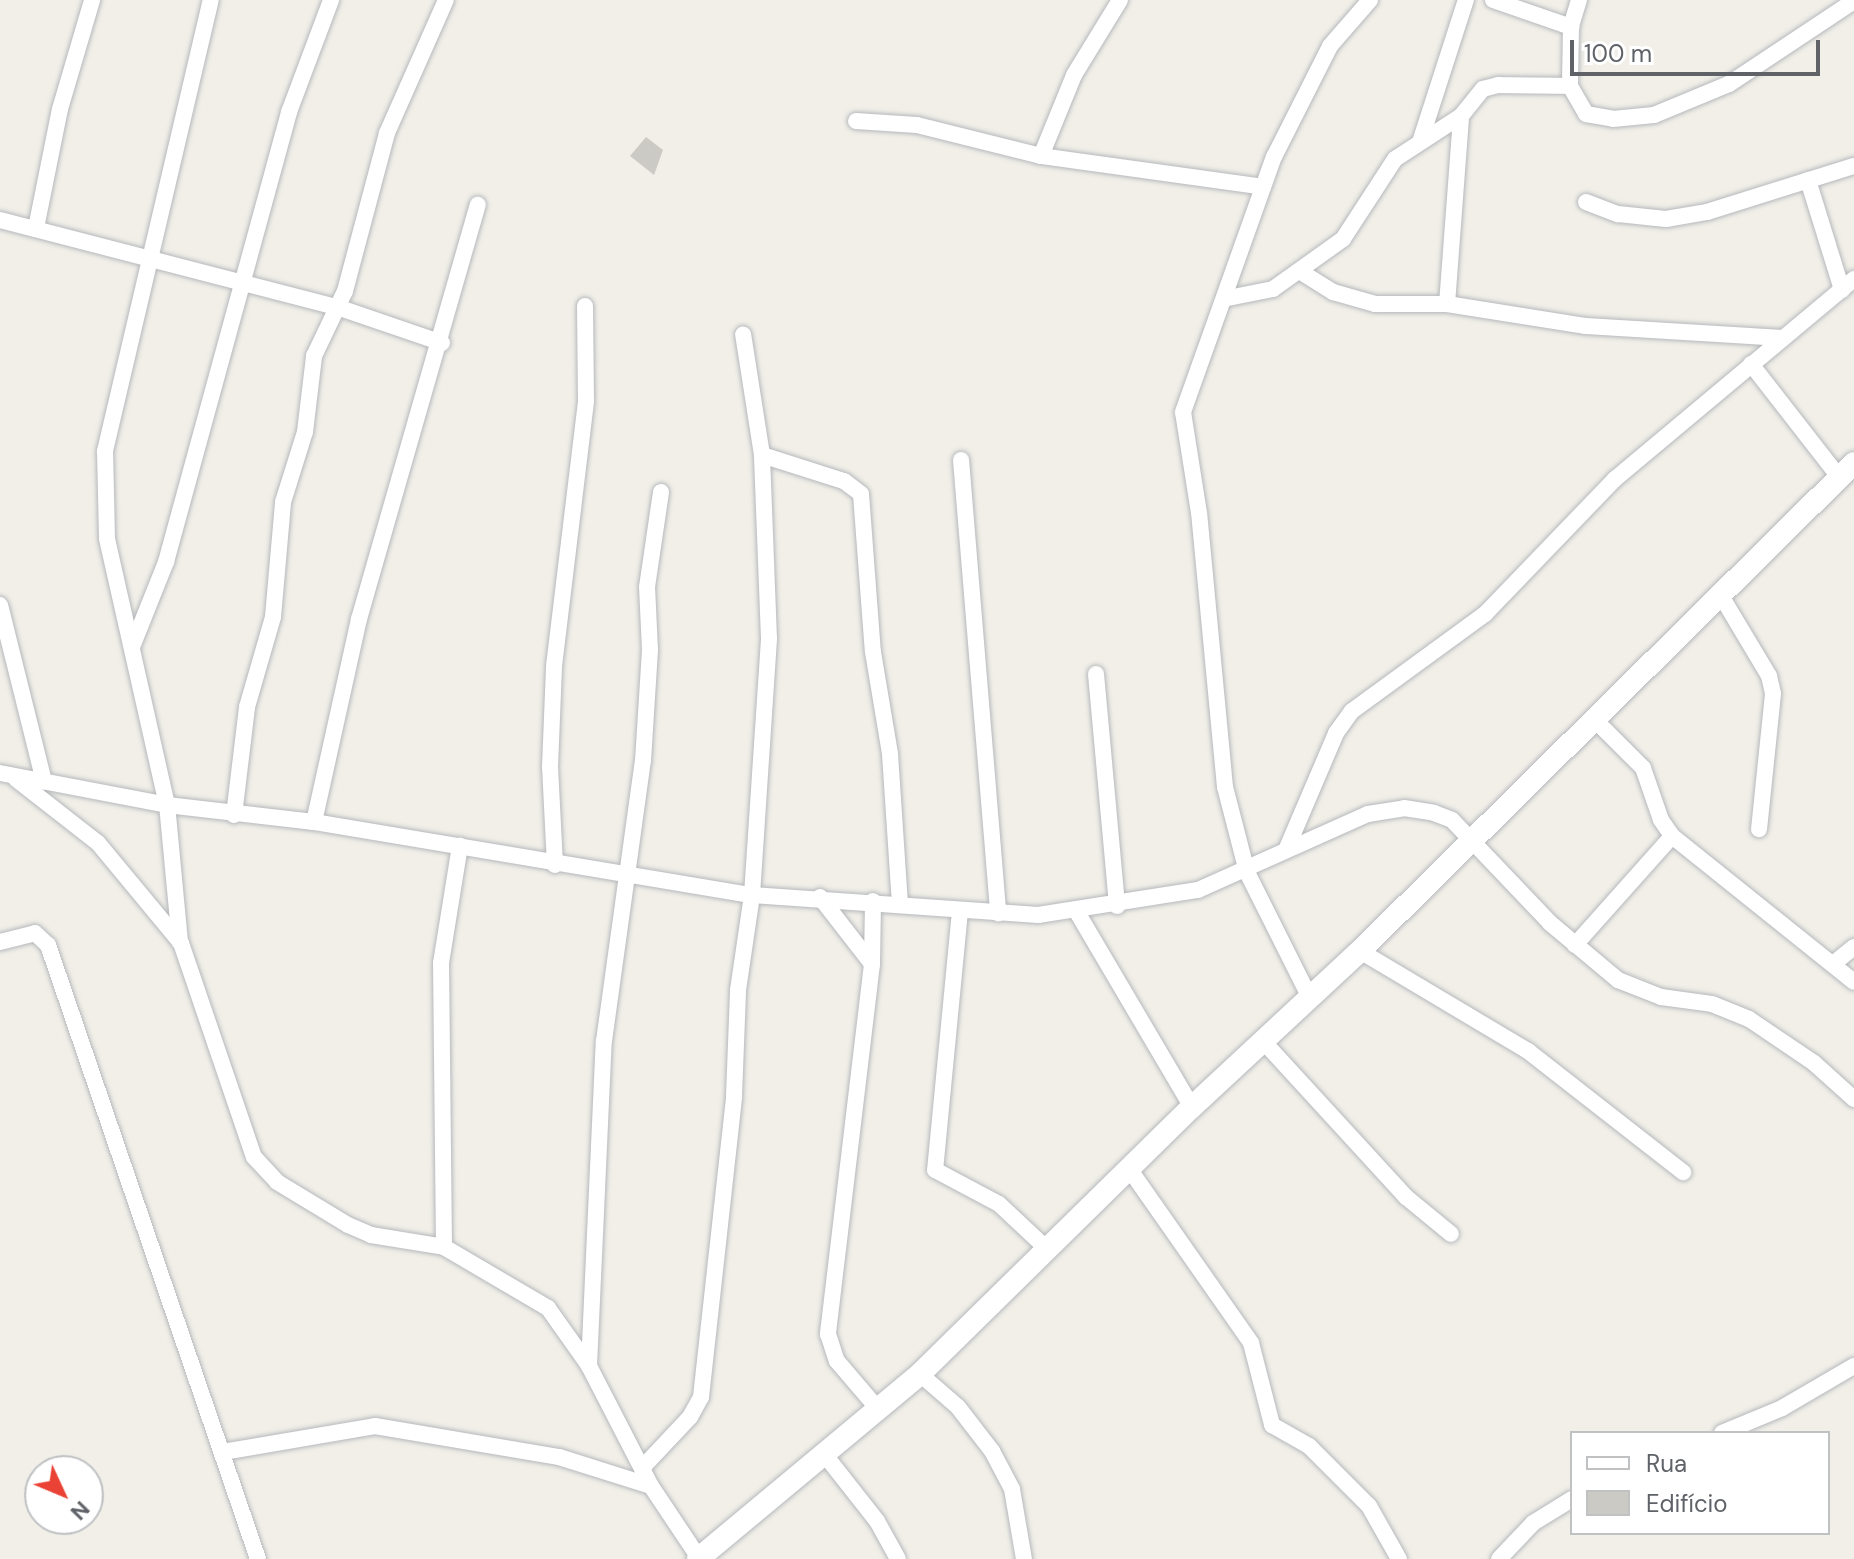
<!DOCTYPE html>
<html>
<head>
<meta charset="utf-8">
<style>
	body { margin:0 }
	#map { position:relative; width:1854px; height:1559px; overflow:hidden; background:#f1efe8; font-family:"DM Sans",sans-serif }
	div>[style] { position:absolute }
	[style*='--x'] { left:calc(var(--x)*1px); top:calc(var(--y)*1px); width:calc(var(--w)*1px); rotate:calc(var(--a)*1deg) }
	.building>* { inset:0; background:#cccac5 }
	.roads { filter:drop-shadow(0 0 2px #b5b8bc) drop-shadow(0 0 2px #b5b8bc) }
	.street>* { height:16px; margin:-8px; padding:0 8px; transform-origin:8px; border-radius:8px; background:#fff }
	.secondary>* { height:22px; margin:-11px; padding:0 11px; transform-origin:11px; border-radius:11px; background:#fff }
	span { translate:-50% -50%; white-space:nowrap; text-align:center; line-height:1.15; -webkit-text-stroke:7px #fff; paint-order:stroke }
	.legend { position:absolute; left:1570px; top:1431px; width:260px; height:104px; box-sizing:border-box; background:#fff; border:2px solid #bfc1c3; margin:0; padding:10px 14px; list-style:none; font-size:24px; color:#5f6368 }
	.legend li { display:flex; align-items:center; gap:16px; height:40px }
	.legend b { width:40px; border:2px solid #bfc1c3 }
	.north { position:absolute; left:24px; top:1455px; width:80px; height:80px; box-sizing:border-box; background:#fff; border:2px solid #bfc1c3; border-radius:50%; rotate:134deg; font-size:22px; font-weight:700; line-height:32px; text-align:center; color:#5f6368 }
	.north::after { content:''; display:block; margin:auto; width:28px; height:36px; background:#ea4335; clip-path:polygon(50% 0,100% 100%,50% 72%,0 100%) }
	.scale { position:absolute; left:1570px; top:40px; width:250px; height:36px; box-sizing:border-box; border:4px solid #5f6368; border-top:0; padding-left:10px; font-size:24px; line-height:28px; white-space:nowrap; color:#5f6368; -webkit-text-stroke:6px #fff; paint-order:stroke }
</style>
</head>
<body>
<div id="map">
	<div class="building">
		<i style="clip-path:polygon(646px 137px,663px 150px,654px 175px,630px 156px)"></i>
	</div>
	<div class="roads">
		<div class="street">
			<i style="--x:1493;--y:0;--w:83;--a:19.1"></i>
			<i style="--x:1579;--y:0;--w:28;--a:107"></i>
			<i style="--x:1571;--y:27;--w:59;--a:91"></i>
			<i style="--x:1570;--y:86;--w:32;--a:60"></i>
			<i style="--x:1586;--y:114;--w:27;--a:10"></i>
			<i style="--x:1613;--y:119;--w:41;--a:-5.6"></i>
			<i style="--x:1654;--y:115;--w:81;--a:-22.5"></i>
			<i style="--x:1729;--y:84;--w:150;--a:-33.6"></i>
			<i style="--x:856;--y:121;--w:61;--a:3.8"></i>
			<i style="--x:917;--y:125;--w:128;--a:14"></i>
			<i style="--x:1041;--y:156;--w:224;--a:7.9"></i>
			<i style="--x:1421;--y:139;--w:146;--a:-72.1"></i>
			<i style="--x:1041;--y:156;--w:87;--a:-67.8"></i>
			<i style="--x:1074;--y:75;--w:88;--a:-58.5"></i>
			<i style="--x:1808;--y:180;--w:115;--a:72.8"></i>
			<i style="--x:1586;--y:202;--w:34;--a:21"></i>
			<i style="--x:1618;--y:214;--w:48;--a:5.9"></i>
			<i style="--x:1666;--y:219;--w:42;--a:-9.7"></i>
			<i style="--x:1707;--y:212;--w:154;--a:-17.4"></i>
			<i style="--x:0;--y:220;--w:348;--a:14.5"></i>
			<i style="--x:337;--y:307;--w:111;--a:18.9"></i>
			<i style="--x:36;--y:228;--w:121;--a:-78.6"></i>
			<i style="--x:60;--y:109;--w:114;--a:-73.6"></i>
			<i style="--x:1301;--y:272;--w:38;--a:32"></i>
			<i style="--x:1333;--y:292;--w:44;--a:15.9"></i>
			<i style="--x:1375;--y:304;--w:72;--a:0"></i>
			<i style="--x:1447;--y:304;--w:141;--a:9"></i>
			<i style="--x:1586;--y:326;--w:197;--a:3.5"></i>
			<i style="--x:1228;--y:298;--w:46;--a:-11.3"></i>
			<i style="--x:1273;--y:289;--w:86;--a:-35.5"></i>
			<i style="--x:1343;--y:239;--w:95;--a:-57"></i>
			<i style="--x:1395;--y:159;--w:79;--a:-33.1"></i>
			<i style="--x:1461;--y:116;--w:35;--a:-51"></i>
			<i style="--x:1483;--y:89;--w:16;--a:-15"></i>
			<i style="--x:1498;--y:85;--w:72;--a:0.8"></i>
			<i style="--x:1447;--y:304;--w:189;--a:-85.7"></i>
			<i style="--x:1751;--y:364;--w:143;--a:52.1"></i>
			<i style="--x:762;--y:455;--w:86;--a:17.6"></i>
			<i style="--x:844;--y:481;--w:21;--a:37"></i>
			<i style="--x:861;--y:494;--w:158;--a:85.7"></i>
			<i style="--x:873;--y:652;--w:103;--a:80.5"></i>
			<i style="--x:890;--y:754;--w:149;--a:86.2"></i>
			<i style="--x:961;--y:460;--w:455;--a:85.3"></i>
			<i style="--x:1720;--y:594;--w:96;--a:59.1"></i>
			<i style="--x:1769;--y:676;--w:18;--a:77"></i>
			<i style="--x:1773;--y:694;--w:136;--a:95.9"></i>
			<i style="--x:0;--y:605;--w:182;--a:76"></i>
			<i style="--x:132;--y:647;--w:92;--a:-68.2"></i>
			<i style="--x:166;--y:562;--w:467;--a:-74.7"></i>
			<i style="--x:289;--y:112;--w:120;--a:-69.4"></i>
			<i style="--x:1096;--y:674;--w:233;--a:84.8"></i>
			<i style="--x:1593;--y:718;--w:71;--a:45"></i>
			<i style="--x:1643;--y:768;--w:55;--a:70.9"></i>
			<i style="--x:1661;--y:820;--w:19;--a:55"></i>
			<i style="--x:1672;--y:836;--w:233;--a:38.7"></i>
			<i style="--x:0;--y:773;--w:170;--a:10.8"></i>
			<i style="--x:167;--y:805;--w:148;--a:6.6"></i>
			<i style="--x:314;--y:822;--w:444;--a:9.5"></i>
			<i style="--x:752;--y:895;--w:287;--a:4"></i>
			<i style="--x:1038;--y:915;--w:162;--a:-8.9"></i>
			<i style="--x:1198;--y:890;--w:186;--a:-24.1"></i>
			<i style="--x:1368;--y:814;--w:36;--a:-9"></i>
			<i style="--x:1404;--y:808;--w:30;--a:9"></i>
			<i style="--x:1434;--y:813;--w:19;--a:21"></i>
			<i style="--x:1452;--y:820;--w:142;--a:46.4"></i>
			<i style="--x:1550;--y:923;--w:89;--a:40"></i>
			<i style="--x:1618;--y:980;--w:46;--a:21.6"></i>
			<i style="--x:1661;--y:997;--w:51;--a:7.8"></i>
			<i style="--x:1712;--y:1004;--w:40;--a:22"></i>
			<i style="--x:1749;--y:1019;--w:78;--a:34.1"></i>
			<i style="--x:1814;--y:1063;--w:54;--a:42"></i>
			<i style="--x:16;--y:779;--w:104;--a:38"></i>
			<i style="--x:98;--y:843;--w:130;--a:50.3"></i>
			<i style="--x:181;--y:943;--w:226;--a:71.2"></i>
			<i style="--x:254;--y:1157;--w:34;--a:47"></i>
			<i style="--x:277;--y:1182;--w:83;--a:31.2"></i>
			<i style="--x:348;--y:1225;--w:25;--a:23"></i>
			<i style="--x:371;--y:1235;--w:74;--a:9.3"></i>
			<i style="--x:444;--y:1247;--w:121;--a:30.4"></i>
			<i style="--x:548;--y:1308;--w:71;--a:54.7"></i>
			<i style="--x:589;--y:1366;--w:135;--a:62.7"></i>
			<i style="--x:651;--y:1486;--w:87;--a:56.3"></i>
			<i style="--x:234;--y:815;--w:109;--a:-83.1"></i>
			<i style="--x:247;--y:707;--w:94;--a:-73.9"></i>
			<i style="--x:273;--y:617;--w:115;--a:-85"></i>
			<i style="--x:283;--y:502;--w:73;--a:-72.6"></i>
			<i style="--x:305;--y:432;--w:77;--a:-83.2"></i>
			<i style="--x:314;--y:356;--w:72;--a:-64.5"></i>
			<i style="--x:345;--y:291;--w:163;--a:-75.1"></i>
			<i style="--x:387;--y:133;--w:145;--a:-66.1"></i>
			<i style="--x:314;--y:822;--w:208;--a:-77.5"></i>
			<i style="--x:359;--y:619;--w:431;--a:-74"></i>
			<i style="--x:1287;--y:848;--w:125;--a:-66.9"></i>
			<i style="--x:1336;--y:733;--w:27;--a:-54"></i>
			<i style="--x:1352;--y:711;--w:165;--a:-36.1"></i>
			<i style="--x:1485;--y:614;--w:187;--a:-46.1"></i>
			<i style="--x:1615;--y:479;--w:312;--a:-39.9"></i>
			<i style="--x:555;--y:865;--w:98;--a:-92.9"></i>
			<i style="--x:550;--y:767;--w:101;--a:-87.7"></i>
			<i style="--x:554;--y:666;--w:267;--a:-83.1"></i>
			<i style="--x:586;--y:401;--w:95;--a:-90.6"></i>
			<i style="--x:820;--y:897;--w:85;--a:52.2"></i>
			<i style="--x:873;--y:901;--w:63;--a:90.9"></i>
			<i style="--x:872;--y:964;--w:373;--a:96.8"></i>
			<i style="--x:828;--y:1334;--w:28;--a:72"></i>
			<i style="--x:837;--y:1361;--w:63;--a:49.5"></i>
			<i style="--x:960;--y:911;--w:260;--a:95.5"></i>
			<i style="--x:935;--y:1170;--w:72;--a:28"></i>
			<i style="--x:999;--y:1204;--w:64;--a:43.1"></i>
			<i style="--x:1077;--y:912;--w:226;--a:59.5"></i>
			<i style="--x:0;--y:942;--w:36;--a:-14"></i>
			<i style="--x:35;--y:933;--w:18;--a:43"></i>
			<i style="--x:48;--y:945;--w:649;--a:71.12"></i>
			<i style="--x:180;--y:942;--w:138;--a:-95.4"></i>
			<i style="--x:167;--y:805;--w:274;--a:-102.7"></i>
			<i style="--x:107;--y:538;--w:87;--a:-91.3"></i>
			<i style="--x:105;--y:451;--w:463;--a:-76.8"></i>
			<i style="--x:1575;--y:945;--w:146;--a:-48.3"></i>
			<i style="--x:1360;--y:951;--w:196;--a:30.8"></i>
			<i style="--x:1528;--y:1051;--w:197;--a:38"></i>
			<i style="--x:1833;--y:964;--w:27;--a:-39"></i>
			<i style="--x:1310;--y:998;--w:141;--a:-116.6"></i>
			<i style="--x:1247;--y:872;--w:88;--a:-104.5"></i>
			<i style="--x:1225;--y:787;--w:275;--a:-95.4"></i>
			<i style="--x:1199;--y:513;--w:102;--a:-99"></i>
			<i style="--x:1183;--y:412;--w:271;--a:-70.4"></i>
			<i style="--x:1274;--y:157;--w:124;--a:-63.2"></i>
			<i style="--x:1330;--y:46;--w:61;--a:-49"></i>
			<i style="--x:1263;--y:1041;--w:212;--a:47.5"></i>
			<i style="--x:1406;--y:1197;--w:58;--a:39.4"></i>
			<i style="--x:1130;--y:1170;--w:211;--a:55"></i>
			<i style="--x:1251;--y:1343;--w:85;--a:75.6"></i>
			<i style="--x:1272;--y:1425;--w:43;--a:29.6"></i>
			<i style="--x:1309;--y:1446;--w:85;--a:45"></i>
			<i style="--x:1369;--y:1506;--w:61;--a:60.5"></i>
			<i style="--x:444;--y:1247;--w:284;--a:-90.6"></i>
			<i style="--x:441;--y:963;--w:119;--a:-80.8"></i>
			<i style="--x:589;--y:1366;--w:325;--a:-87.4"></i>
			<i style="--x:604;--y:1041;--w:283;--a:-82.1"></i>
			<i style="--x:643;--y:761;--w:111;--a:-86.4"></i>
			<i style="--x:650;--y:650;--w:63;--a:-92.7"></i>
			<i style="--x:647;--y:587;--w:96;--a:-81.6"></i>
			<i style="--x:920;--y:1374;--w:50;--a:41"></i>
			<i style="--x:958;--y:1407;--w:56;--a:52.3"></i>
			<i style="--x:992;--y:1451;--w:43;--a:62.2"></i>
			<i style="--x:1012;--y:1489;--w:71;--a:80.3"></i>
			<i style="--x:1722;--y:1433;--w:65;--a:-22.6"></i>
			<i style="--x:1782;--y:1408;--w:83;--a:-30.3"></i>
			<i style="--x:223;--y:1452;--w:154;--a:-9.7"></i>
			<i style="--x:375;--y:1426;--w:187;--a:9.6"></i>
			<i style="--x:559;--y:1457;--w:96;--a:17.5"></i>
			<i style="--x:825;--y:1455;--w:84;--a:51.8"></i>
			<i style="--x:877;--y:1521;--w:43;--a:61.1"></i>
			<i style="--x:642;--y:1468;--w:70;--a:-46.7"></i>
			<i style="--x:690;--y:1417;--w:23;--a:-61"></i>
			<i style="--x:701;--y:1397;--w:303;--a:-83.7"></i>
			<i style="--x:734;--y:1096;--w:106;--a:-87.8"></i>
			<i style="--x:738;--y:990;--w:96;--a:-81.6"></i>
			<i style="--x:752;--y:895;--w:257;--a:-86.2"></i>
			<i style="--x:769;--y:639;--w:184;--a:-92.2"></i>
			<i style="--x:762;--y:455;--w:122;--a:-98.9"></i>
			<i style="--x:1499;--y:1559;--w:50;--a:-46.6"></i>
			<i style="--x:1533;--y:1523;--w:46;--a:-31.6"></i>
		</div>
		<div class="secondary">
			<i style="--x:698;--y:1559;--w:289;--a:-39.8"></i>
			<i style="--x:920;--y:1374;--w:381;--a:-44.5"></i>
			<i style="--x:1192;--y:1107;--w:229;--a:-42.9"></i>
			<i style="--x:1360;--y:951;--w:694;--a:-44.65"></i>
		</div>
	</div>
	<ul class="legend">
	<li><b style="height:10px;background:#fff"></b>Rua</li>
	<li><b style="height:22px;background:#cccac5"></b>Edifício</li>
	</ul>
	<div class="north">N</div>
	<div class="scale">100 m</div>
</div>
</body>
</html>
